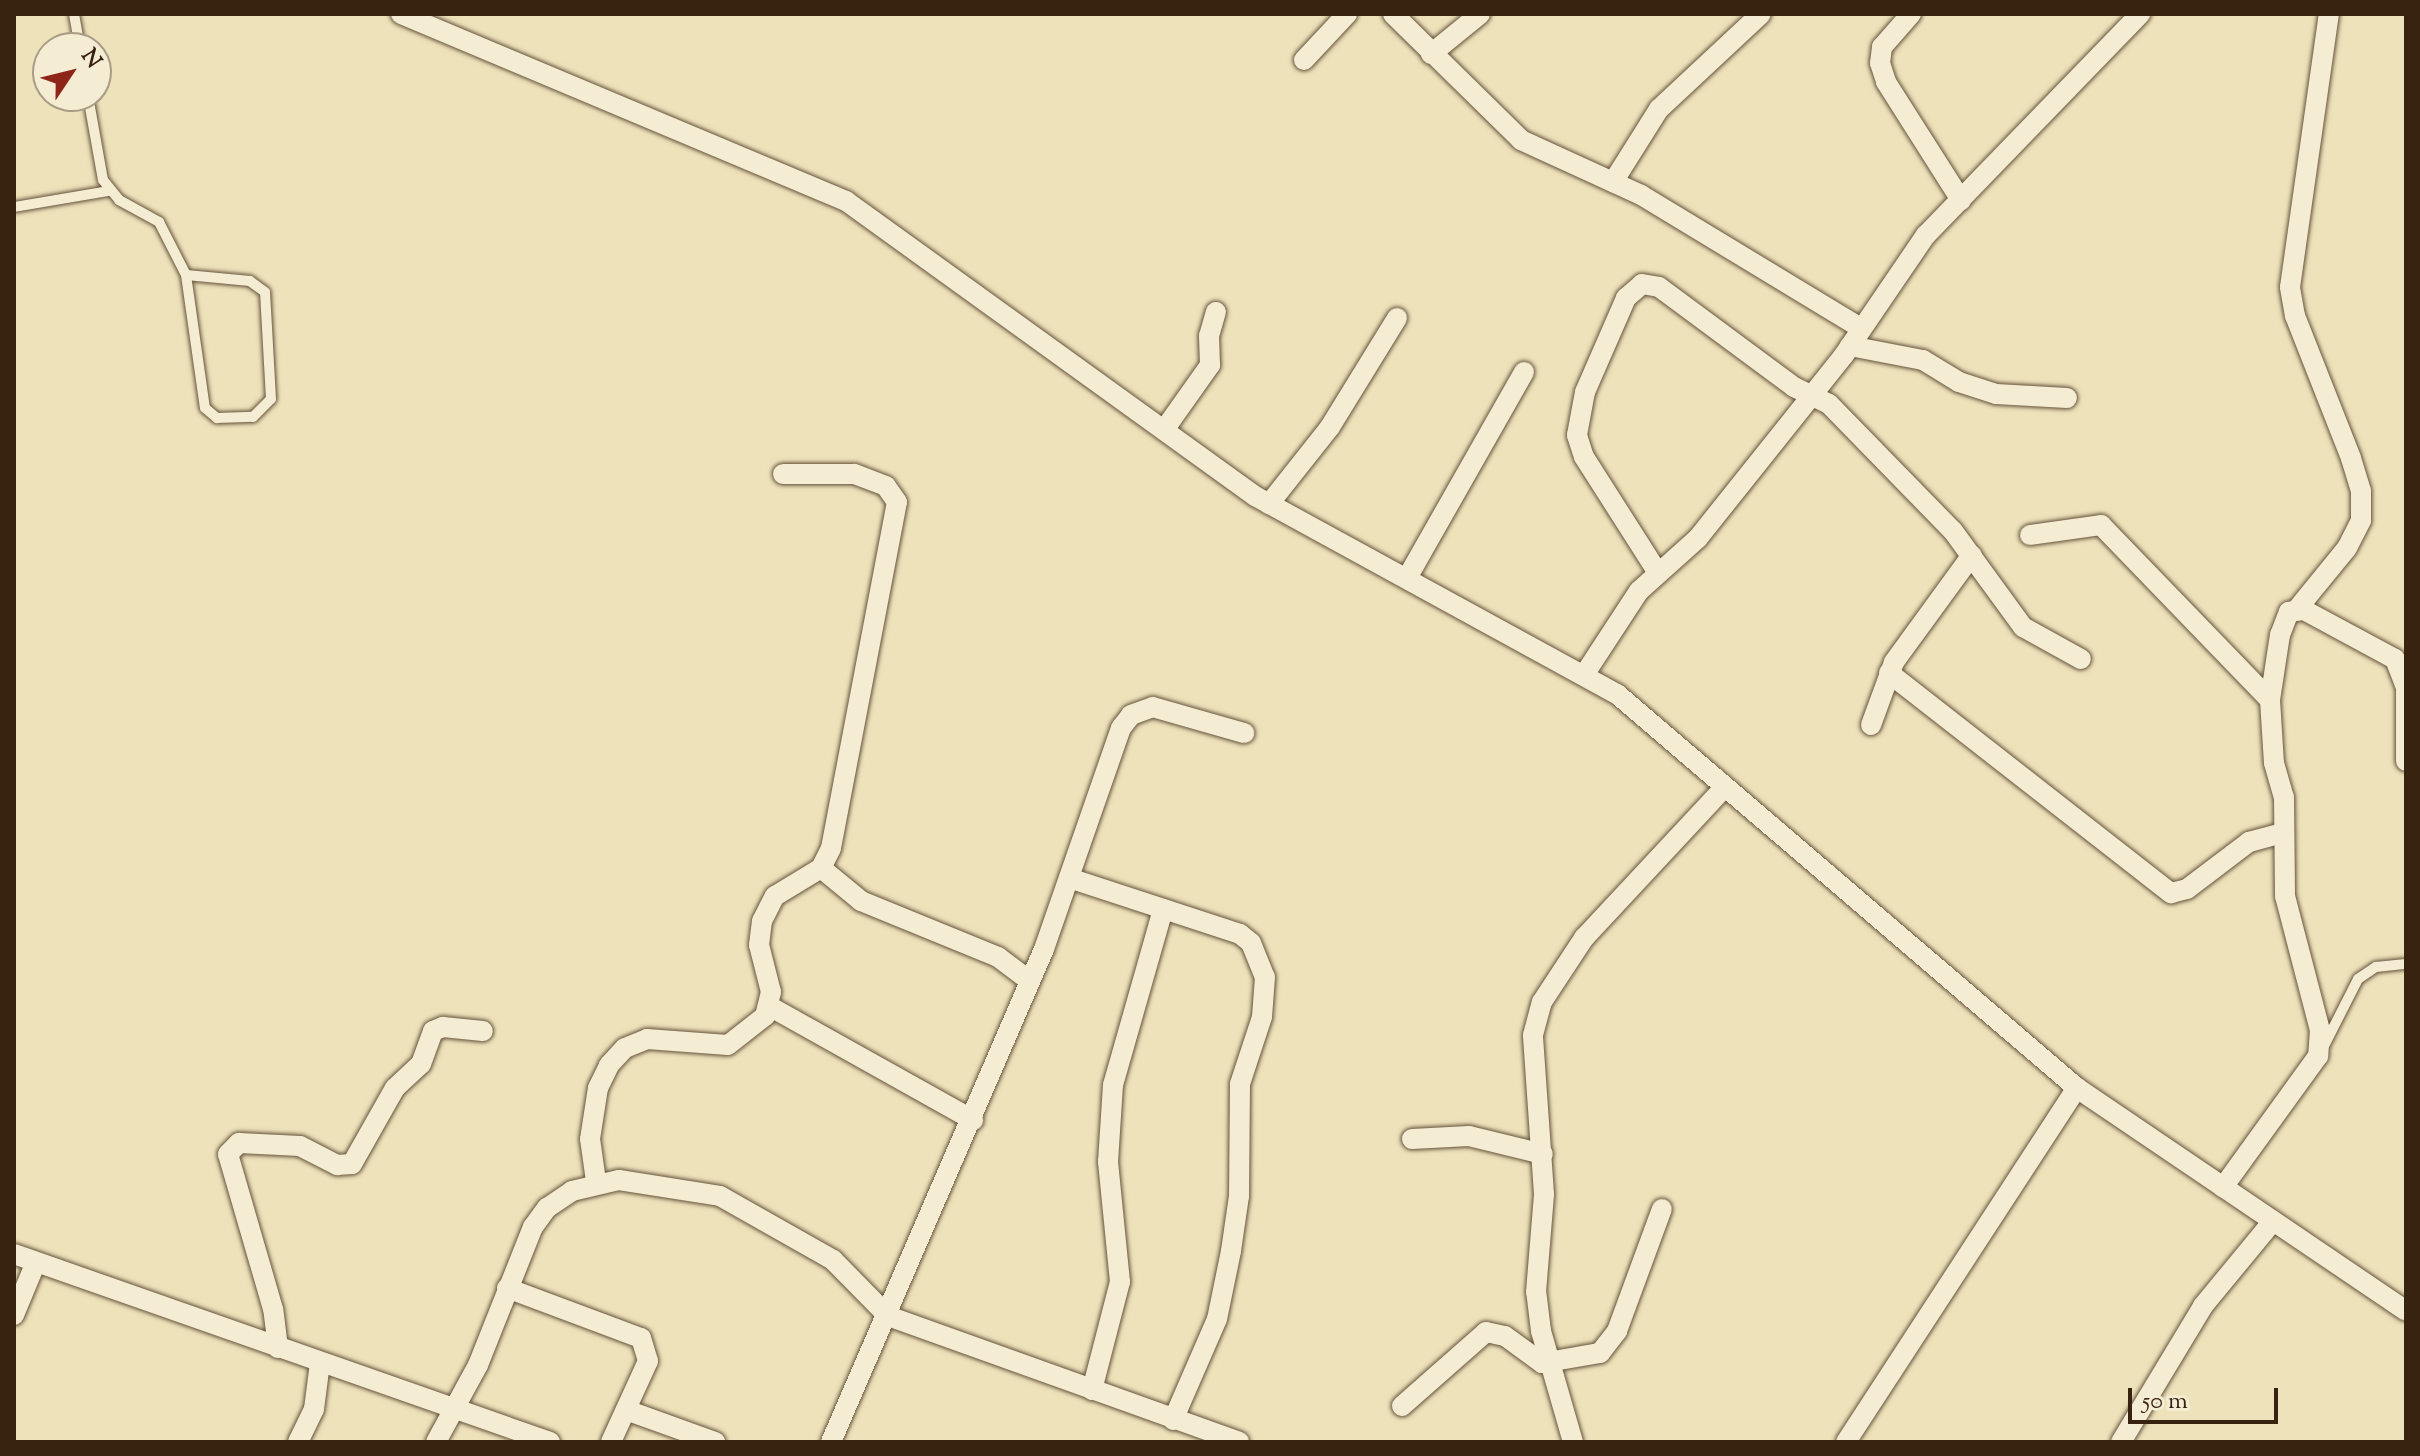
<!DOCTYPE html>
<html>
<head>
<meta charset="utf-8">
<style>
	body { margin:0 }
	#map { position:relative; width:2420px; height:1456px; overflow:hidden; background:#eee2bb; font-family:"Sorts Mill Goudy",serif }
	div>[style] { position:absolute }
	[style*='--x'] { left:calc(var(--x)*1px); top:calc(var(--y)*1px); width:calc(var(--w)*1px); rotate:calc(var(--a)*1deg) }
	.roads { filter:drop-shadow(0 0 2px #65533b) drop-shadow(0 0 2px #65533b) }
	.lane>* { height:10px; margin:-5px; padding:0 5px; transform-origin:5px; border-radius:5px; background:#f4ecd3 }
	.street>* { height:20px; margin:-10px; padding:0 10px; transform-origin:10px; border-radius:10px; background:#f4ecd3 }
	span { translate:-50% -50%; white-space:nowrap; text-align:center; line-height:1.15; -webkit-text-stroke:8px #f4ecd3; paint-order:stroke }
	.frame { position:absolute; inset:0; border:16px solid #372310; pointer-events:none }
	.north { position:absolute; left:32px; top:32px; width:80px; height:80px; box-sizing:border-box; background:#f4ecd3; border:2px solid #a89c85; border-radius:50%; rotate:55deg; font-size:22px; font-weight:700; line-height:32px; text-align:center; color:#372310 }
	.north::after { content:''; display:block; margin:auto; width:28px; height:36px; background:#8f2418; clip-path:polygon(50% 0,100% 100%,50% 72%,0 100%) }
	.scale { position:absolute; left:2128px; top:1388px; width:150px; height:36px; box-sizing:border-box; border:4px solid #372310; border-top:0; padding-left:10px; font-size:24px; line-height:28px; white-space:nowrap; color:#372310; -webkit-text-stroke:6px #f4ecd3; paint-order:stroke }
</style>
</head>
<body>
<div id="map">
	<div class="roads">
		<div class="lane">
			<i style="--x:74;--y:14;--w:35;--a:80"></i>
			<i style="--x:88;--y:96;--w:85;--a:79.9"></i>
			<i style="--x:103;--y:180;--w:26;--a:51"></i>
			<i style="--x:119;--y:200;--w:46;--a:28.8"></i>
			<i style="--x:159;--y:222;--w:59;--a:63"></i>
			<i style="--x:186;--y:275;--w:134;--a:81.9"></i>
			<i style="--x:205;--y:408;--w:16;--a:40"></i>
			<i style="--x:217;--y:418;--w:36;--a:-2"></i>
			<i style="--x:253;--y:417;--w:25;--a:-45"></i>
			<i style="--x:271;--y:399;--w:107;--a:-93.2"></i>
			<i style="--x:265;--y:292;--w:19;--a:-144"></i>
			<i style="--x:250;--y:281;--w:64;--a:-174.6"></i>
			<i style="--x:14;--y:207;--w:96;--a:-9.6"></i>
			<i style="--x:2325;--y:1044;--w:73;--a:-63.1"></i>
			<i style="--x:2358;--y:979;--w:22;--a:-34"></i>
			<i style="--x:2376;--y:967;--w:30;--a:-6"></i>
		</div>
		<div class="street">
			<i style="--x:401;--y:14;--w:483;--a:22.8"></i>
			<i style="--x:846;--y:201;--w:504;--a:35.8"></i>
			<i style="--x:1255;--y:496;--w:413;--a:28.7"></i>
			<i style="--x:1617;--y:694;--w:606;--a:40.58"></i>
			<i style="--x:2077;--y:1088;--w:397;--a:34.1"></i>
			<i style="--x:1393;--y:14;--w:180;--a:44.5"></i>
			<i style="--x:1521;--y:140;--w:132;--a:24.6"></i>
			<i style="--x:1641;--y:195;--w:257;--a:31.2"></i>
			<i style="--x:1911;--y:14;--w:44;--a:131.3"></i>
			<i style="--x:1882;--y:47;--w:16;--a:97"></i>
			<i style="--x:1880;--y:63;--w:20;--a:72"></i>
			<i style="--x:1886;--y:82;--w:140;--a:57.6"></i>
			<i style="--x:1431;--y:54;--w:63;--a:-39.2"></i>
			<i style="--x:1304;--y:60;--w:63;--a:-46.9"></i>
			<i style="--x:1613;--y:182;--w:86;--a:-57.8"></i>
			<i style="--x:1659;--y:109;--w:139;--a:-43"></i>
			<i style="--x:1850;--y:346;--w:74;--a:10.9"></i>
			<i style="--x:1923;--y:360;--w:42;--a:31.4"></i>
			<i style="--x:1959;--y:382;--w:39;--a:18"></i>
			<i style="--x:1996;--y:394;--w:71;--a:3.2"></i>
			<i style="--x:1164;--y:430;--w:80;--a:-54.7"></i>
			<i style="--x:1210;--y:365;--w:29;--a:-92"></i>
			<i style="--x:1209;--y:336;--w:25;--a:-74"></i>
			<i style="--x:1269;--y:504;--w:98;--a:-51.6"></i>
			<i style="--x:1330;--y:427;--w:128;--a:-58.4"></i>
			<i style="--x:2030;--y:535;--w:72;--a:-8"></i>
			<i style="--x:2101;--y:525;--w:243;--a:46"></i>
			<i style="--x:2270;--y:700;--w:63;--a:86.4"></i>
			<i style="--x:2274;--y:763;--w:35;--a:74"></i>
			<i style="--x:2284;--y:797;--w:99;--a:89.4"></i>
			<i style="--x:2285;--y:896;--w:138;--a:75.4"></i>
			<i style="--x:2320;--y:1030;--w:26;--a:94"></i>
			<i style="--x:2318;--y:1056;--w:162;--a:125.9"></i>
			<i style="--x:1658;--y:573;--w:138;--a:-122.5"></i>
			<i style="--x:1584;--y:457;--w:23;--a:-108"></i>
			<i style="--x:1577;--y:435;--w:44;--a:-79.5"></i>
			<i style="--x:1585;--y:392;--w:103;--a:-66.4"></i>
			<i style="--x:1626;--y:298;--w:21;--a:-41"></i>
			<i style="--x:1642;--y:284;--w:17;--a:10"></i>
			<i style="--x:1659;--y:287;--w:168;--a:36.5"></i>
			<i style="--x:1794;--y:387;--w:39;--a:26"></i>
			<i style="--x:1829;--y:404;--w:177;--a:45.7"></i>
			<i style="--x:1953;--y:531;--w:119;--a:53.9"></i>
			<i style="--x:2023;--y:627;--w:66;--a:28.9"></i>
			<i style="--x:1407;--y:578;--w:237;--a:-60.4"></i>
			<i style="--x:2298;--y:608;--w:77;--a:-50.8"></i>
			<i style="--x:2347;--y:548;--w:31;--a:-63"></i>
			<i style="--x:2361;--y:520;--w:29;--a:-90"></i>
			<i style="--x:2361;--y:491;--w:34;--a:-107"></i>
			<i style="--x:2351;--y:458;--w:153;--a:-111.5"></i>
			<i style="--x:2295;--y:316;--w:29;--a:-100"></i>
			<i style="--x:2290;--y:287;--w:276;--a:-81.9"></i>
			<i style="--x:1889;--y:673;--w:358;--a:38"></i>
			<i style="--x:2171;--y:893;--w:16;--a:-14"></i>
			<i style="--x:2187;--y:889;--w:78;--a:-37.2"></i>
			<i style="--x:2249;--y:842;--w:35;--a:-15"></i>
			<i style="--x:1584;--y:675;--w:100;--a:-56.8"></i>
			<i style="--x:1639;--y:591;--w:79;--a:-41.9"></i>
			<i style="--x:1698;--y:538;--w:234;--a:-51.4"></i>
			<i style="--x:1844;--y:355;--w:145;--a:-55.7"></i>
			<i style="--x:1926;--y:235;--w:308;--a:-45.9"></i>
			<i style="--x:2270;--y:700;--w:66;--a:-81.3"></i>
			<i style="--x:2280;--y:635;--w:25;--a:-69"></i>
			<i style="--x:2289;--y:612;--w:15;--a:-8"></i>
			<i style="--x:2304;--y:610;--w:103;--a:28.3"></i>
			<i style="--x:2395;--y:659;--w:30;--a:69"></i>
			<i style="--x:2406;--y:687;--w:74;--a:90"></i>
			<i style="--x:1871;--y:725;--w:67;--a:-69.9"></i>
			<i style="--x:1894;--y:662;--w:132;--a:-53.9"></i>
			<i style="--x:821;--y:868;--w:52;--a:39.5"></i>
			<i style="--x:861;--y:901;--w:148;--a:22.2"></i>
			<i style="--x:998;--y:957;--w:40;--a:37"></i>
			<i style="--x:1069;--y:878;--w:180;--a:18.1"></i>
			<i style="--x:1240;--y:934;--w:14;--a:39"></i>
			<i style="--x:1251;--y:943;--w:37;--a:68"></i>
			<i style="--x:1265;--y:977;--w:40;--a:94.3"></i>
			<i style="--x:1262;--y:1017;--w:71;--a:108.2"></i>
			<i style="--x:1240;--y:1084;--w:112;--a:90.5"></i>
			<i style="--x:1239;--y:1196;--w:56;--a:98.3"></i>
			<i style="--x:1231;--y:1251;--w:69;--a:101.6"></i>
			<i style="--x:1217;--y:1319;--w:110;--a:113.5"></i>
			<i style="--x:769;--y:1006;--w:234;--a:29.2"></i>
			<i style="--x:1412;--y:1139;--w:57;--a:-3"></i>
			<i style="--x:1469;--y:1136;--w:76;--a:13.7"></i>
			<i style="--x:596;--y:1181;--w:42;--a:-98.1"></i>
			<i style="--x:590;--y:1139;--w:52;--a:-81.1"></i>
			<i style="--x:598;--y:1088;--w:25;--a:-64"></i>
			<i style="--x:609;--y:1065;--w:23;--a:-47"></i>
			<i style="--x:625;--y:1048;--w:24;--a:-22"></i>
			<i style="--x:647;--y:1039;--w:81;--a:4.2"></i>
			<i style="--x:728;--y:1045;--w:47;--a:-38.1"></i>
			<i style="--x:765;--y:1016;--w:25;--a:-76"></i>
			<i style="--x:771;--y:992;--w:49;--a:-104.3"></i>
			<i style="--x:759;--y:945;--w:24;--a:-83"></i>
			<i style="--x:762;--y:921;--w:28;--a:-63"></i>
			<i style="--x:775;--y:896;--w:54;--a:-31.3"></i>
			<i style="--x:821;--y:868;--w:22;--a:-63"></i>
			<i style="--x:831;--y:848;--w:352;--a:-79.2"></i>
			<i style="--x:897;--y:502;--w:19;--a:-125"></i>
			<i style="--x:886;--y:486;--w:34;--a:-159"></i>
			<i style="--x:854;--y:474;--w:71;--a:180"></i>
			<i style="--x:14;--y:1254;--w:568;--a:19.33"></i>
			<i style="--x:507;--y:1288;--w:143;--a:20.5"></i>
			<i style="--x:641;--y:1338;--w:24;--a:73"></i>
			<i style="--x:648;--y:1361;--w:89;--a:114.6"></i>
			<i style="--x:14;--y:1315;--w:57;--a:-67.5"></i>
			<i style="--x:278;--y:1348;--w:39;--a:-97"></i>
			<i style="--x:273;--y:1309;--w:161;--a:-106.2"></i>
			<i style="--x:228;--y:1154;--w:16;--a:-45"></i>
			<i style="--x:239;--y:1143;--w:61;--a:2.8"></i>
			<i style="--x:300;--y:1146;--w:42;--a:27.2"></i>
			<i style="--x:337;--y:1165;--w:15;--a:-4"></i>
			<i style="--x:352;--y:1164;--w:87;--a:-60.5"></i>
			<i style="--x:395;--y:1088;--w:35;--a:-43"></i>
			<i style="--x:421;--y:1064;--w:35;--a:-70"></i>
			<i style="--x:433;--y:1031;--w:11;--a:-22"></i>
			<i style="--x:443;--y:1027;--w:40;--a:5.7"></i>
			<i style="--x:1092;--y:1390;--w:112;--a:-75.5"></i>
			<i style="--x:1120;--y:1282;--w:121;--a:-95.7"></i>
			<i style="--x:1108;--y:1162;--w:77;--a:-86.3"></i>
			<i style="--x:1113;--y:1085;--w:183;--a:-74.1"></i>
			<i style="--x:1402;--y:1406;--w:112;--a:-41.4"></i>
			<i style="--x:1486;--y:1332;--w:19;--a:12"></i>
			<i style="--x:1505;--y:1336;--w:46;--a:36.1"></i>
			<i style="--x:1542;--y:1363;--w:59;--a:-9.8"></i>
			<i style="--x:1600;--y:1353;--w:28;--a:-52"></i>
			<i style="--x:1617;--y:1331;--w:130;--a:-69.8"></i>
			<i style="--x:626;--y:1410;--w:95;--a:19.8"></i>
			<i style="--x:298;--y:1442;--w:37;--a:-64"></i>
			<i style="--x:314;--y:1409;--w:46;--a:-82.6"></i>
			<i style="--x:436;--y:1442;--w:88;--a:-61.4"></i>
			<i style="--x:478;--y:1365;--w:149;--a:-68.3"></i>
			<i style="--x:533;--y:1227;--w:24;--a:-54"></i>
			<i style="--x:547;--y:1208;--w:30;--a:-34"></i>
			<i style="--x:572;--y:1191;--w:48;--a:-13.2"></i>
			<i style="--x:619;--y:1180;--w:102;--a:9"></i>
			<i style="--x:720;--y:1196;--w:130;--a:29.5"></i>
			<i style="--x:833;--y:1260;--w:78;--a:45.5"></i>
			<i style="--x:888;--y:1316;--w:373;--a:19.7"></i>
			<i style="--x:831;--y:1442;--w:537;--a:-66.63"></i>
			<i style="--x:1044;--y:949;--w:234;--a:-70.8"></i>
			<i style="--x:1121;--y:728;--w:16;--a:-52"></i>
			<i style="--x:1131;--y:715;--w:23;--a:-20"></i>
			<i style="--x:1153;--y:707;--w:95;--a:15.9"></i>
			<i style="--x:1573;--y:1442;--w:116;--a:-106.1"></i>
			<i style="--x:1541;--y:1331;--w:39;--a:-97"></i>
			<i style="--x:1536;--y:1292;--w:98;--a:-85.3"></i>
			<i style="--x:1544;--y:1194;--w:159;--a:-94"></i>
			<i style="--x:1533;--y:1035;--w:34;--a:-75"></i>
			<i style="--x:1542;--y:1002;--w:77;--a:-56.7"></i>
			<i style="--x:1584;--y:938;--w:205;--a:-47"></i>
			<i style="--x:1846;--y:1442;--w:423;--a:-56.9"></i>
			<i style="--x:2121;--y:1442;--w:159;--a:-58.9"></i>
			<i style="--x:2203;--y:1306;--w:110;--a:-50.5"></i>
		</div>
	</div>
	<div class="frame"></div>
	<div class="north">N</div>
	<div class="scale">50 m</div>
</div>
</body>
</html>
